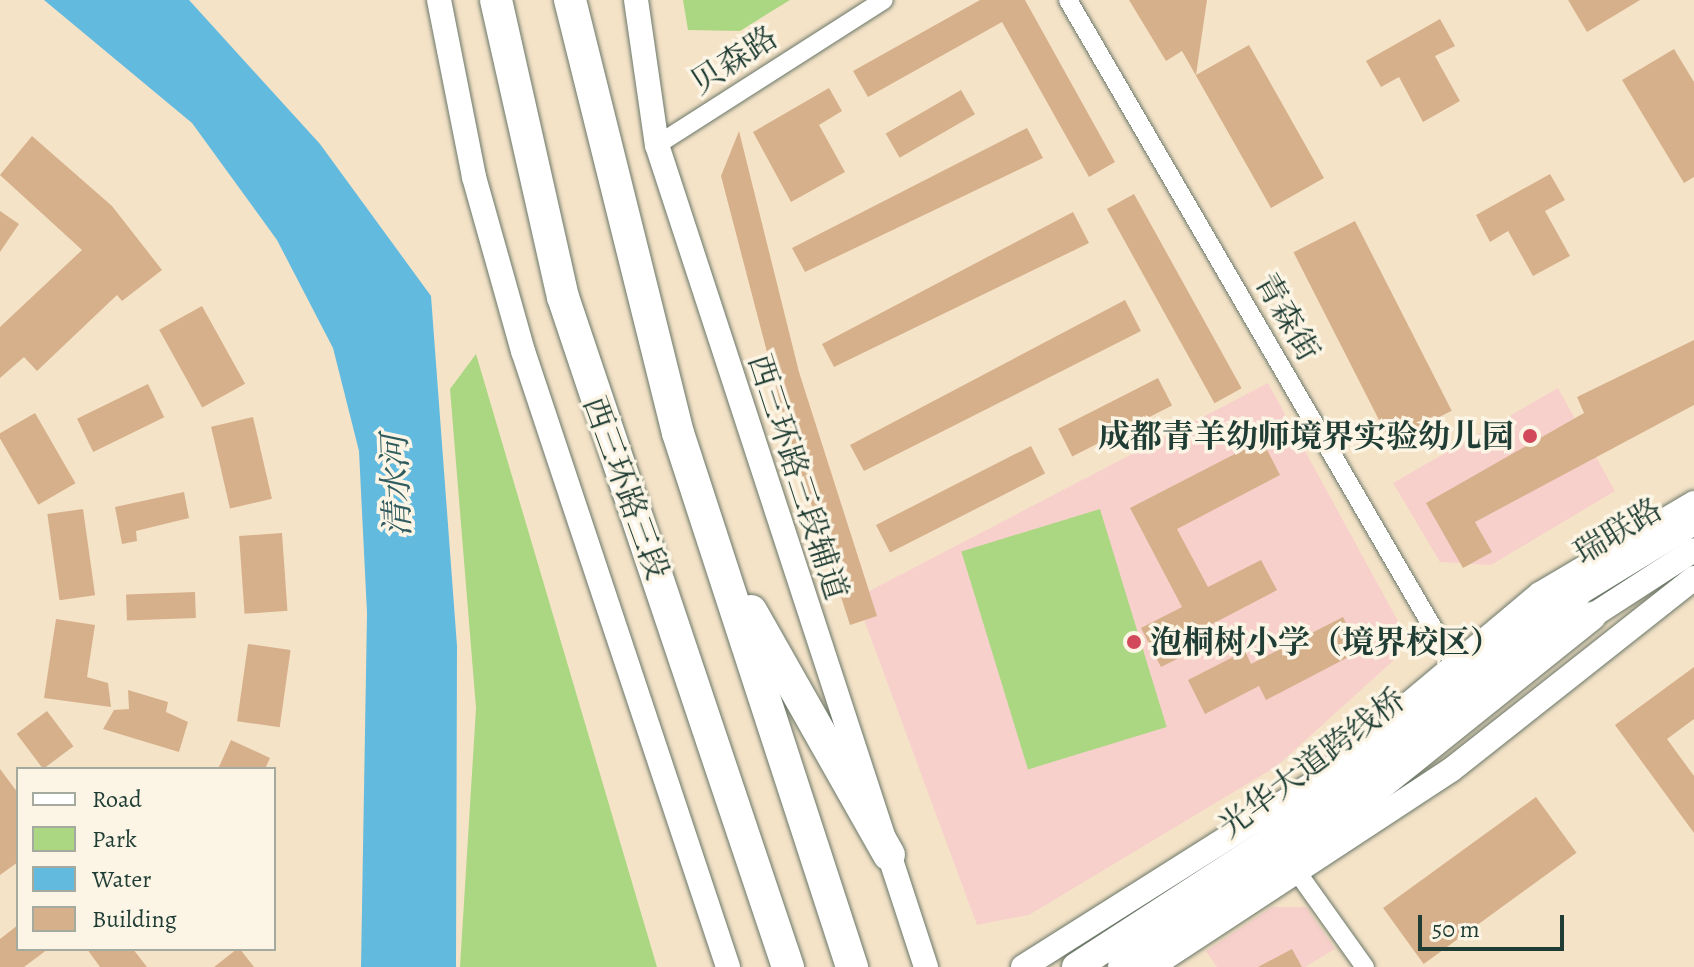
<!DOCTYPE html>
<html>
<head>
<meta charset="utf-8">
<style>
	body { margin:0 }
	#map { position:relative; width:1694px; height:967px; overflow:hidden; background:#f5e3c8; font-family:Alegreya,"Noto Serif SC",serif }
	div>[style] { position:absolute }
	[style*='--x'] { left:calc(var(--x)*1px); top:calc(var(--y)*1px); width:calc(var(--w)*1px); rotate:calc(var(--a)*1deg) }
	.built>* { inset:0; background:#f7d0cb }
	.green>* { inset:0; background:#abd783; transform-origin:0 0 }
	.water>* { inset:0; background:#62badf }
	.building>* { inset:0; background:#d6b08a; transform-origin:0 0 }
	.roads { filter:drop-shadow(0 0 2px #6a7768) drop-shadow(0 0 2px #6a7768) }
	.street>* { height:18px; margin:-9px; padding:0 9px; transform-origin:9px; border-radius:9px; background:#fff }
	.secondary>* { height:24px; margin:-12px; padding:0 12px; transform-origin:12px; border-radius:12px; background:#fff }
	.primary>* { height:28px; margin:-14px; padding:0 14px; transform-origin:14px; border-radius:14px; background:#fff }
	.highway>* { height:32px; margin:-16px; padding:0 16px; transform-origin:16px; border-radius:16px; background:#fff }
	.dots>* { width:22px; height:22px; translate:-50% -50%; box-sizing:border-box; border:4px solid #fcf5e5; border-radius:50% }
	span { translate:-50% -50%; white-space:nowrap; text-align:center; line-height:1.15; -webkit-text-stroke:7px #fcf5e5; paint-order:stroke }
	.street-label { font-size:32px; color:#1f3d34 }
	.poi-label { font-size:32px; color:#1f3d34; font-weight:700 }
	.right { translate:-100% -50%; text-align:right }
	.left { translate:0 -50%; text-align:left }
	.water-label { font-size:34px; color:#305c5f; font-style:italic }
	.legend { position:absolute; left:16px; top:767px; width:260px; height:184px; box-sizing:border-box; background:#fcf5e5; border:2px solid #a4ab9e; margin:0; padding:10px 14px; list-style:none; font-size:24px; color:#1f3d34 }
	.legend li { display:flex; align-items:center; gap:16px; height:40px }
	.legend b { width:40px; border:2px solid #a4ab9e }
	.scale { position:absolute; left:1418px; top:915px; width:146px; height:36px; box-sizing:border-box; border:4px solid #1f3d34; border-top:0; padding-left:10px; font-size:24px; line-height:28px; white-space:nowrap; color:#1f3d34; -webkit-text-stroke:6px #fcf5e5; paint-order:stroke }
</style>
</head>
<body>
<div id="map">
	<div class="built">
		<i style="clip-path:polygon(1268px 383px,1399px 623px,1394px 660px,1277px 766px,1029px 915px,977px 925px,856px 598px)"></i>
		<i style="clip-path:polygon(1558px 388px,1615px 491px,1491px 565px,1440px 562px,1393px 483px)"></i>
		<i style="clip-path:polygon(1272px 907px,1306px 907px,1335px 949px,1305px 967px,1217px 967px,1206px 951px)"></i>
	</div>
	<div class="green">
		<i style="clip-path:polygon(683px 0,790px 0,740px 31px,688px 30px)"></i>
		<i style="clip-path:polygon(476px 354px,657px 967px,460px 967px,476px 708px,450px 389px)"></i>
		<i style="left:1100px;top:509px;width:228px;height:145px;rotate:73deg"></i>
	</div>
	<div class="water">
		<i style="clip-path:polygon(44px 0,189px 0,320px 144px,431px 296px,457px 646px,456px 967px,361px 967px,367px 613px,359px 451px,333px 348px,277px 240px,192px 123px)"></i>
	</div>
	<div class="building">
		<i style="clip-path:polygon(980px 0,1025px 0,1115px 162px,1089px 177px,1002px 22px,868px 97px,853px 71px)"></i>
		<i style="clip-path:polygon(1129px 0,1207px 0,1196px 75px,1249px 45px,1324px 178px,1271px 208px,1182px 51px,1166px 61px)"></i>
		<i style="clip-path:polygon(1568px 0,1640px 0,1587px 32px)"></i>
		<i style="clip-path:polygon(1440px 19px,1455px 46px,1435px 56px,1460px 101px,1423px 122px,1399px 77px,1381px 87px,1366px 61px)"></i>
		<i style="clip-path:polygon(1674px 49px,1694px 82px,1694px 177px,1684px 183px,1622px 80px)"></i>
		<i style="clip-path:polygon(829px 88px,842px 111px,819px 125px,845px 172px,791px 202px,753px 132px)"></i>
		<i style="left:961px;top:90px;width:28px;height:87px;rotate:60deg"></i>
		<i style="clip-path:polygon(1027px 128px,1043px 158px,805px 272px,792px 248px)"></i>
		<i style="clip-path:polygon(739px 131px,799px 372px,877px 616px,850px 625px,786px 425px,721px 176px)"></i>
		<i style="clip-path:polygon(32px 136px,112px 206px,162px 270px,122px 301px,117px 295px,37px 371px,24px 357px,0 378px,0 327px,82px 250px,0 175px)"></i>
		<i style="clip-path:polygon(1550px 174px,1565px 200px,1545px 211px,1570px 256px,1533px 276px,1508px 231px,1490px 242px,1476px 215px)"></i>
		<i style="left:1134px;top:194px;width:222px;height:31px;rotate:61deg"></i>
		<i style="clip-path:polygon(0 211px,19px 224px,0 252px)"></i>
		<i style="clip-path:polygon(1073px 212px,1089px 243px,834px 367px,822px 344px)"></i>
		<i style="left:1355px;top:221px;width:213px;height:69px;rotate:63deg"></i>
		<i style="clip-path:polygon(1125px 300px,1141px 331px,864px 471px,850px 445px)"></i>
		<i style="left:202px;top:306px;width:89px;height:49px;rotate:61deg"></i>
		<i style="clip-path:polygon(1694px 340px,1694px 405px,1475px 522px,1492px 552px,1463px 568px,1426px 503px,1584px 413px,1577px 397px)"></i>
		<i style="left:1158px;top:378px;width:31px;height:112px;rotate:63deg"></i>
		<i style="left:148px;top:384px;width:37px;height:79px;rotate:64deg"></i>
		<i style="left:35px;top:413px;width:81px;height:43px;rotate:60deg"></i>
		<i style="left:253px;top:417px;width:84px;height:43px;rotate:77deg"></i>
		<i style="clip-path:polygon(1262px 440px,1280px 475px,1177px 529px,1208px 587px,1261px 560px,1277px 590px,1178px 642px,1185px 655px,1161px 667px,1141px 628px,1182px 607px,1130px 508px)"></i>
		<i style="left:1031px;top:446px;width:31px;height:174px;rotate:63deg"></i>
		<i style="clip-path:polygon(184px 492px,189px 518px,136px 531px,137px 541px,122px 544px,115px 507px)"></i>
		<i style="left:83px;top:509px;width:87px;height:36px;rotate:82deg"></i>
		<i style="left:282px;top:533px;width:78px;height:43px;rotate:86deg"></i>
		<i style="left:195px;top:592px;width:26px;height:69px;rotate:88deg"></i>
		<i style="clip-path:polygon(1343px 617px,1360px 651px,1266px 700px,1259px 686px,1205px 714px,1188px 680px,1245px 651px,1251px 664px)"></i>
		<i style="clip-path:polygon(56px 619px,95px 625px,87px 677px,108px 683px,111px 707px,44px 698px)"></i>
		<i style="left:248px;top:644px;width:43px;height:78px;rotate:8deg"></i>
		<i style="clip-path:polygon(1694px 667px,1694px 719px,1667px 739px,1694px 776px,1694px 833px,1615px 725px)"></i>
		<i style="clip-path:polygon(128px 690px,168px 702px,166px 712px,188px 722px,179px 752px,103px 729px,114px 710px,129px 709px)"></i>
		<i style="left:47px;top:711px;width:44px;height:38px;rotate:53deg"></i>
		<i style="clip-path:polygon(231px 740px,270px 758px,265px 769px,218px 769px)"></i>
		<i style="clip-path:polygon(0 769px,18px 793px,18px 862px,0 875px)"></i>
		<i style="left:1536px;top:797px;width:69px;height:189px;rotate:54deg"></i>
		<i style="clip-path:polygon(18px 925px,18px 949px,48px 949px,24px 967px,0 967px,0 939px)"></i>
		<i style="clip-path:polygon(87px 949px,133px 949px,147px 967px,100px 967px)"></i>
		<i style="clip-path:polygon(240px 949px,254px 967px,214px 967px,237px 949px)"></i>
		<i style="clip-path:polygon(1292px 949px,1302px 967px,1258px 967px)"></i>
	</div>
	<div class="roads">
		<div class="street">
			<i style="--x:1068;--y:0;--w:768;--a:59.83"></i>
			<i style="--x:657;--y:145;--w:269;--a:-32.6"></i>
			<i style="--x:1300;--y:876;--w:112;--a:54.5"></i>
		</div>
		<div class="secondary">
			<i style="--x:439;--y:0;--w:180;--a:78.8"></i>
			<i style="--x:474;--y:177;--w:181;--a:74.3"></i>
			<i style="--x:523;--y:351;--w:649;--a:71.59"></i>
			<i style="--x:636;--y:0;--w:147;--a:81.8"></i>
			<i style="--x:657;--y:145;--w:865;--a:71.88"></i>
			<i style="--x:1576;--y:595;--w:138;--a:-31.4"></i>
			<i style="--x:1592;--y:616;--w:121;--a:-32.9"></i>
			<i style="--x:1023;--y:967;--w:348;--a:-32.3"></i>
			<i style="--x:1317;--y:781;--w:291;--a:-40"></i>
			<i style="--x:1540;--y:594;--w:179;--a:-30.6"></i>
			<i style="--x:1151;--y:967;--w:359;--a:-33.3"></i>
			<i style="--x:1451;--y:770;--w:310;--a:-38.3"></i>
		</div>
		<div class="primary">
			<i style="--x:1076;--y:967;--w:259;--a:-33"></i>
			<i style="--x:1293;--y:826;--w:365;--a:-39.2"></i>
			<i style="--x:1122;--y:967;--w:200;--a:-33"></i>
			<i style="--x:1290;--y:858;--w:387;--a:-38.7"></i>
		</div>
		<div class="highway">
			<i style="--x:496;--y:0;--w:304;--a:77.3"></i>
			<i style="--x:563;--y:297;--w:707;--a:71.44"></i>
			<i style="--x:570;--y:0;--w:446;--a:76"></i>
			<i style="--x:678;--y:433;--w:562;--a:71.95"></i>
			<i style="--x:751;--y:611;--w:280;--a:60.5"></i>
		</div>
	</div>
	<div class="dots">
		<i style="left:1530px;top:436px;background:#d1495b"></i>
		<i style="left:1134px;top:642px;background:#d1495b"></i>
	</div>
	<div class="street-label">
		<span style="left:734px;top:60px;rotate:-33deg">贝森路</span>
		<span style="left:1287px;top:317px;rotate:60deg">青森街</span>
		<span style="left:798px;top:477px;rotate:72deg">西三环路三段辅道</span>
		<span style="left:626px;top:488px;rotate:70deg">西三环路三段</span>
		<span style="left:1618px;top:531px;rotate:-31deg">瑞联路</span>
		<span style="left:1312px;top:763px;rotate:-37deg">光华大道跨线桥</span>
	</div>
	<div class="poi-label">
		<span class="right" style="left:1514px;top:436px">成都青羊幼师境界实验幼儿园</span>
		<span class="left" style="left:1150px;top:642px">泡桐树小学（境界校区）</span>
	</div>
	<div class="water-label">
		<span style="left:396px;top:486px;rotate:-92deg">清水河</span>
	</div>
	<ul class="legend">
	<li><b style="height:10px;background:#fff"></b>Road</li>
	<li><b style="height:22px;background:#abd783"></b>Park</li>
	<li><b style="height:22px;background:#62badf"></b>Water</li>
	<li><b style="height:22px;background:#d6b08a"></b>Building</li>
	</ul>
	<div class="scale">50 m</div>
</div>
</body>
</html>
